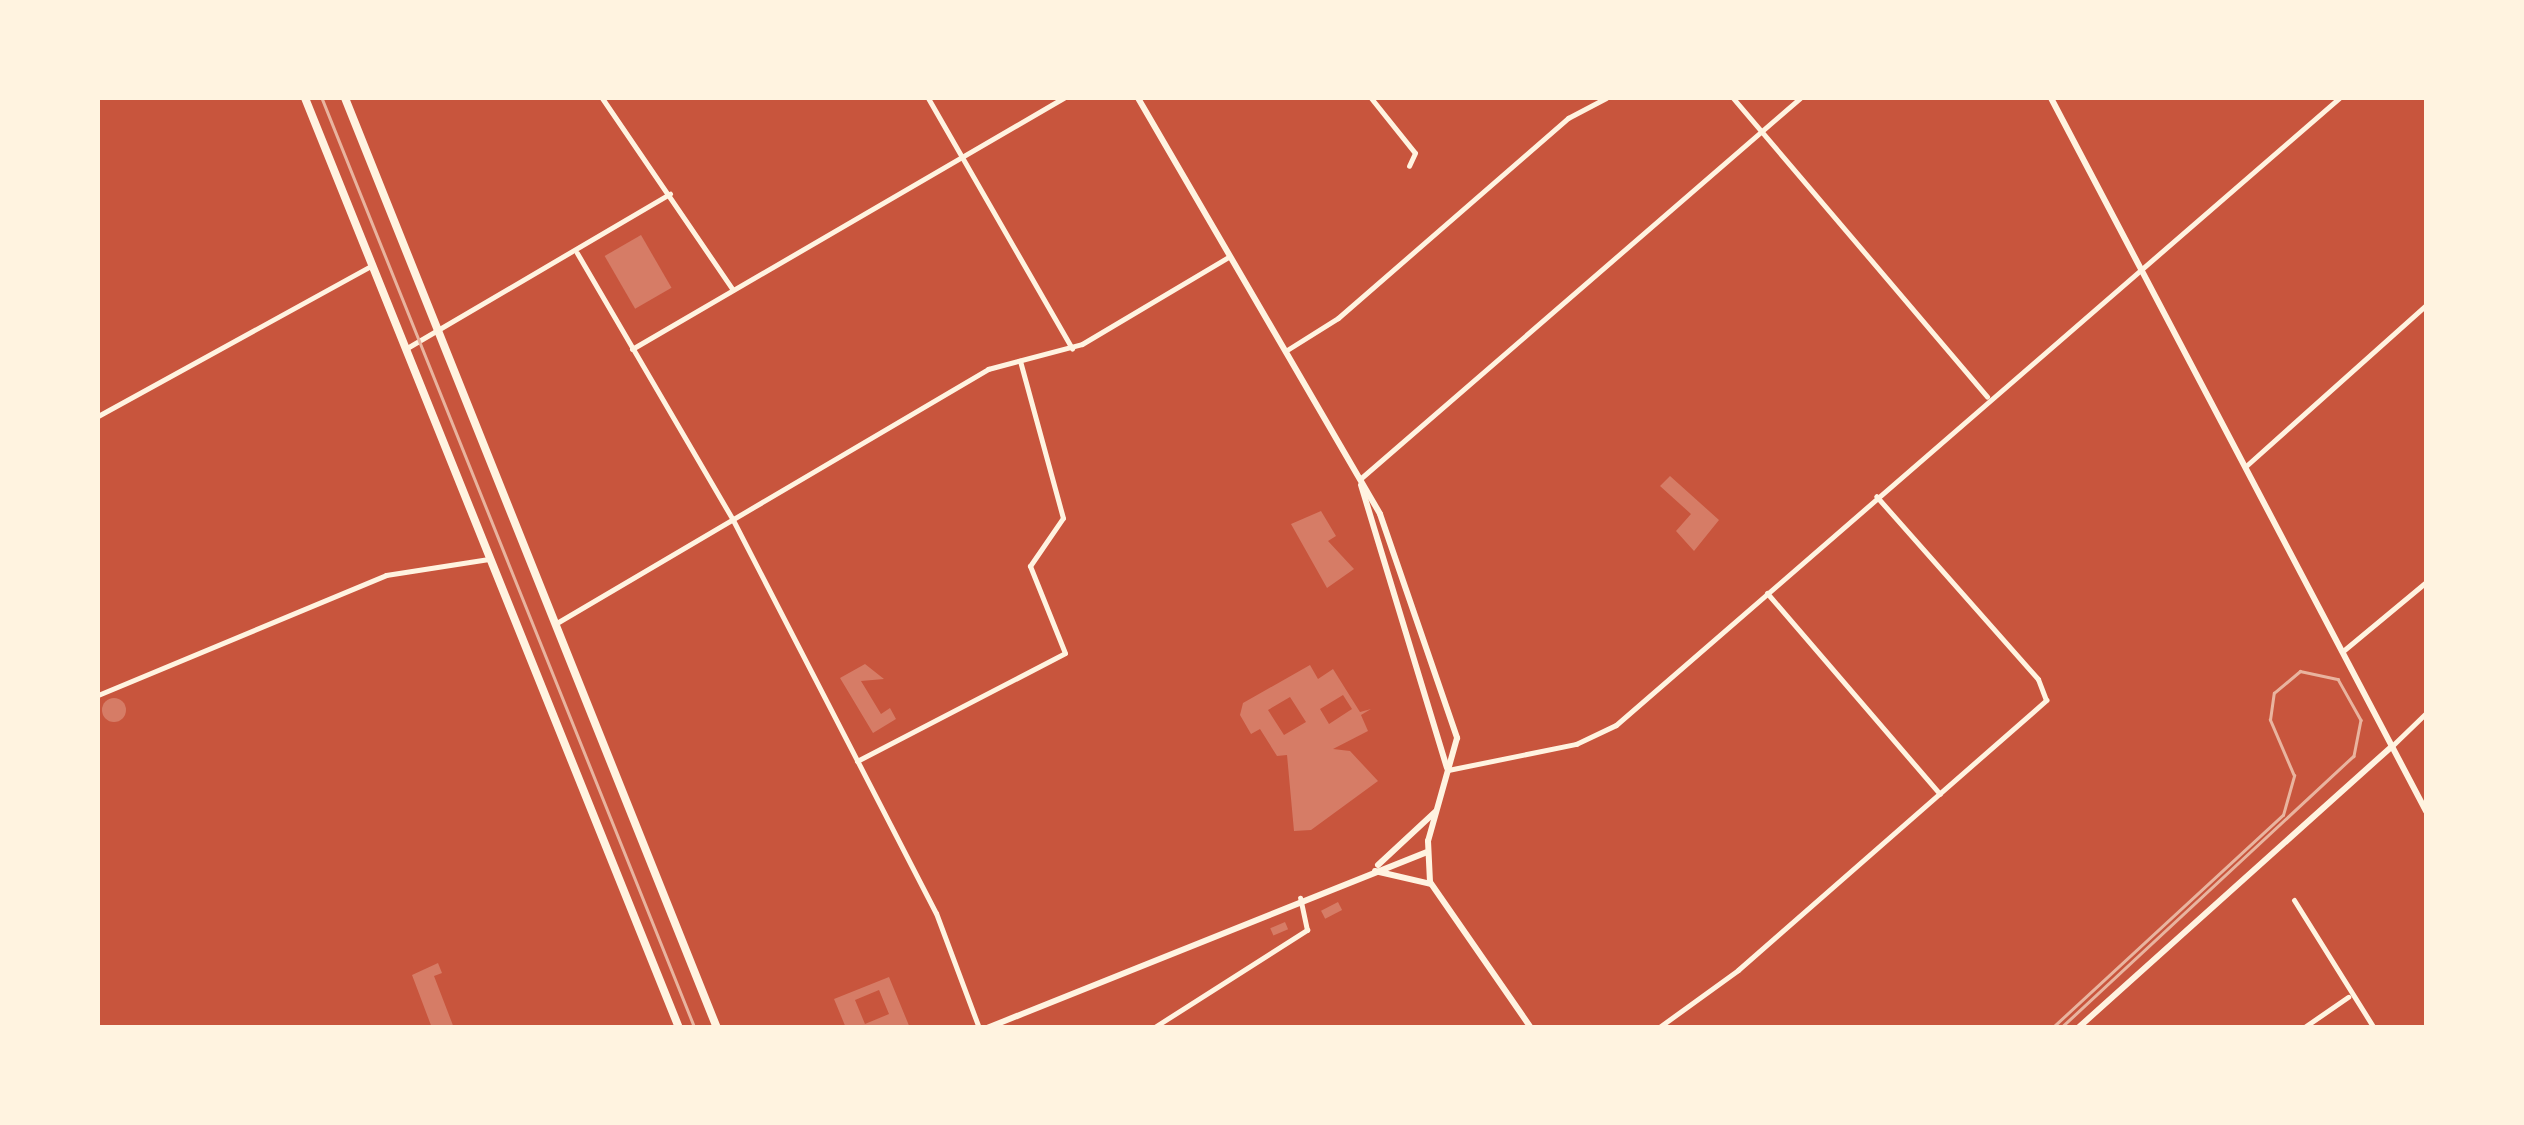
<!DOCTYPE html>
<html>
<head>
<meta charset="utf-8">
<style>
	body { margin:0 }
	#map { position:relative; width:2524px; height:1125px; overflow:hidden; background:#c8553d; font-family:"Public Sans",sans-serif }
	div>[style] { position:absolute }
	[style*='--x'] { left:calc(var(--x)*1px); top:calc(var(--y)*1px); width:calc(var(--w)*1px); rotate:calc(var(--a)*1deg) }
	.building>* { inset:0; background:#d67c66; transform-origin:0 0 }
	.round { border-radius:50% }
	.minor>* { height:5px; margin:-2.5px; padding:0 2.5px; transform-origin:2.5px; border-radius:2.5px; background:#fff3e0 }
	.tertiary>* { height:6px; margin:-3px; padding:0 3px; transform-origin:3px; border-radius:3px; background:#fff3e0 }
	.secondary>* { height:8px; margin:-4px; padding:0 4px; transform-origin:4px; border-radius:4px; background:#fff3e0 }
	.tram>* { height:2.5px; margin:-1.25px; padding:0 1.25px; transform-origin:1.25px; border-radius:1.25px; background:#e9b49f }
	span { translate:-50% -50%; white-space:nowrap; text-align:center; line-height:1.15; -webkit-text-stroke:10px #fff3e0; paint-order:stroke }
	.frame { position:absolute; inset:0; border:100px solid #fff3e0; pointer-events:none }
</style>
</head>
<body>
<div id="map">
	<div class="building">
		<i style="left:641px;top:235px;width:61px;height:42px;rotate:60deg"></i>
		<i style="clip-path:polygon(1670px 476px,1719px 520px,1694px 551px,1676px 531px,1691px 514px,1660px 486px)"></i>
		<i style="clip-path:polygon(1321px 511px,1336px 536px,1328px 541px,1354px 569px,1327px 588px,1291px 524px)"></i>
		<i style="clip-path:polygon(865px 664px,884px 679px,861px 681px,881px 714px,890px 708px,896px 719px,873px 733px,840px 678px)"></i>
		<i style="clip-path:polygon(evenodd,1310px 665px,1318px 679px,1333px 669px,1360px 712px,1371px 709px,1361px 715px,1368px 731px,1333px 749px,1350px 751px,1378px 781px,1311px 830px,1294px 831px,1287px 755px,1277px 756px,1260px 729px,1251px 734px,1240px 715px,1243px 703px,1310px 665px,1343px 695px,1352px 709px,1329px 724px,1320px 709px,1343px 695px,1310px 665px,1290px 697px,1306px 722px,1284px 735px,1268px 710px,1290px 697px)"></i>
		<i class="round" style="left:102px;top:698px;width:24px;height:24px"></i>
		<i style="left:1338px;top:902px;width:9px;height:19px;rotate:63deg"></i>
		<i style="left:1285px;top:922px;width:8px;height:16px;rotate:67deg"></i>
		<i style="clip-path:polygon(438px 963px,442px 973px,434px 976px,454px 1028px,432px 1028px,412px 975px)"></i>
		<i style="clip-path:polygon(evenodd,889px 977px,910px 1028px,846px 1028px,834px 999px,889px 977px,879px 990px,889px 1014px,865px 1024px,855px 1000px,879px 990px)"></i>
	</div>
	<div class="minor">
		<i style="--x:602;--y:98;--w:232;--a:55.7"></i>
		<i style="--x:928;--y:98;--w:289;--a:60.1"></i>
		<i style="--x:1371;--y:98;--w:70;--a:51.3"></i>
		<i style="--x:1415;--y:153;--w:14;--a:115"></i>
		<i style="--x:1733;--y:98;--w:392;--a:49.6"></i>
		<i style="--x:577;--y:253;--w:309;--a:59.7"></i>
		<i style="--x:733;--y:520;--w:442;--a:62.7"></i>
		<i style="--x:936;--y:913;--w:123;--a:69.5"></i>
		<i style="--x:407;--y:348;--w:305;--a:-30.4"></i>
		<i style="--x:632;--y:349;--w:500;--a:-30.2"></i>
		<i style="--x:1287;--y:350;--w:60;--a:-32.1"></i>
		<i style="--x:1338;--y:318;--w:305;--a:-41"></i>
		<i style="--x:1568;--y:118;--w:43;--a:-27.8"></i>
		<i style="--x:98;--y:416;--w:311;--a:-28.8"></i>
		<i style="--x:2246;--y:466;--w:241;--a:-41.8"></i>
		<i style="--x:1360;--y:479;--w:582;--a:-40.89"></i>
		<i style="--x:1767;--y:593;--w:265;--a:49.3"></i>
		<i style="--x:555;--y:624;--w:503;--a:-30.49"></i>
		<i style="--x:988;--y:369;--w:97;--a:-14.9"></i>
		<i style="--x:1082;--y:344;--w:172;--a:-30.7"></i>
		<i style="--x:2343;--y:651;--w:108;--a:-39.7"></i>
		<i style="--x:98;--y:695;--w:312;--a:-22.6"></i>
		<i style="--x:386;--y:575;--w:104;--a:-8.8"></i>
		<i style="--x:2393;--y:745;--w:46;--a:-44.1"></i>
		<i style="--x:857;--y:761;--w:234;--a:-27.4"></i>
		<i style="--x:1065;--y:653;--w:94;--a:-111.9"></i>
		<i style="--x:1030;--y:566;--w:58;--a:-55.5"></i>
		<i style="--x:1063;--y:518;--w:163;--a:-105.3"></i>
		<i style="--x:1448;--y:770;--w:131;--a:-11.5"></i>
		<i style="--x:1576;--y:744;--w:44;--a:-25.4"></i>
		<i style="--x:1616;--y:725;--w:957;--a:-40.93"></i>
		<i style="--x:2294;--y:900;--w:151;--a:58"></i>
		<i style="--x:1153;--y:1028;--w:183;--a:-32.5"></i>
		<i style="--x:1307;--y:930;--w:33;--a:-102"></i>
		<i style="--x:1658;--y:1028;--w:99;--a:-35.9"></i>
		<i style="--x:1738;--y:970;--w:410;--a:-41.2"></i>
		<i style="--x:2046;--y:700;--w:22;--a:-111"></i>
		<i style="--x:2038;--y:679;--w:244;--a:-131.5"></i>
		<i style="--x:2303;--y:1028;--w:55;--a:-34.6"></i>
	</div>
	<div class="tertiary">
		<i style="--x:1138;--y:98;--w:481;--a:59.8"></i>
		<i style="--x:1380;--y:514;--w:237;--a:71"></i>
		<i style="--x:1457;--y:738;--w:107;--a:105.7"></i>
		<i style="--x:1428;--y:841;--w:41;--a:87.2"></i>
		<i style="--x:1430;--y:882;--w:178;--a:55.3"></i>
		<i style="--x:2051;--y:98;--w:806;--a:62.26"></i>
		<i style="--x:1361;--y:485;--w:296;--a:73.1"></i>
		<i style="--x:1378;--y:865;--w:78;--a:-42.9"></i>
		<i style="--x:1375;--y:871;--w:57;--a:13.1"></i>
		<i style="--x:987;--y:1028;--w:473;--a:-21.8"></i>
		<i style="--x:2078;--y:1028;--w:422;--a:-41.9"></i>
	</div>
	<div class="secondary">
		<i style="--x:305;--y:98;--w:1002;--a:68.09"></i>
		<i style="--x:345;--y:98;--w:1002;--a:68.2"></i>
	</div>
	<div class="tram">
		<i style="--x:322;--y:98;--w:1002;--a:68.15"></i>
		<i style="--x:2052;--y:1028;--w:314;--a:-42.7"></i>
		<i style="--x:2283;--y:815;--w:41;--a:-74.2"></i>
		<i style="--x:2294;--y:776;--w:61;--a:-113.2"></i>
		<i style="--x:2270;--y:720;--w:27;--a:-82"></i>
		<i style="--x:2274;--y:693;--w:34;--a:-40"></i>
		<i style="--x:2300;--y:671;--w:39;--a:12"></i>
		<i style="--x:2338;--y:679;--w:47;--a:60.7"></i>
		<i style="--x:2361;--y:720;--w:37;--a:101"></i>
		<i style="--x:2354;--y:756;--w:400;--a:137.1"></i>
	</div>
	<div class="frame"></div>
</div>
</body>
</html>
